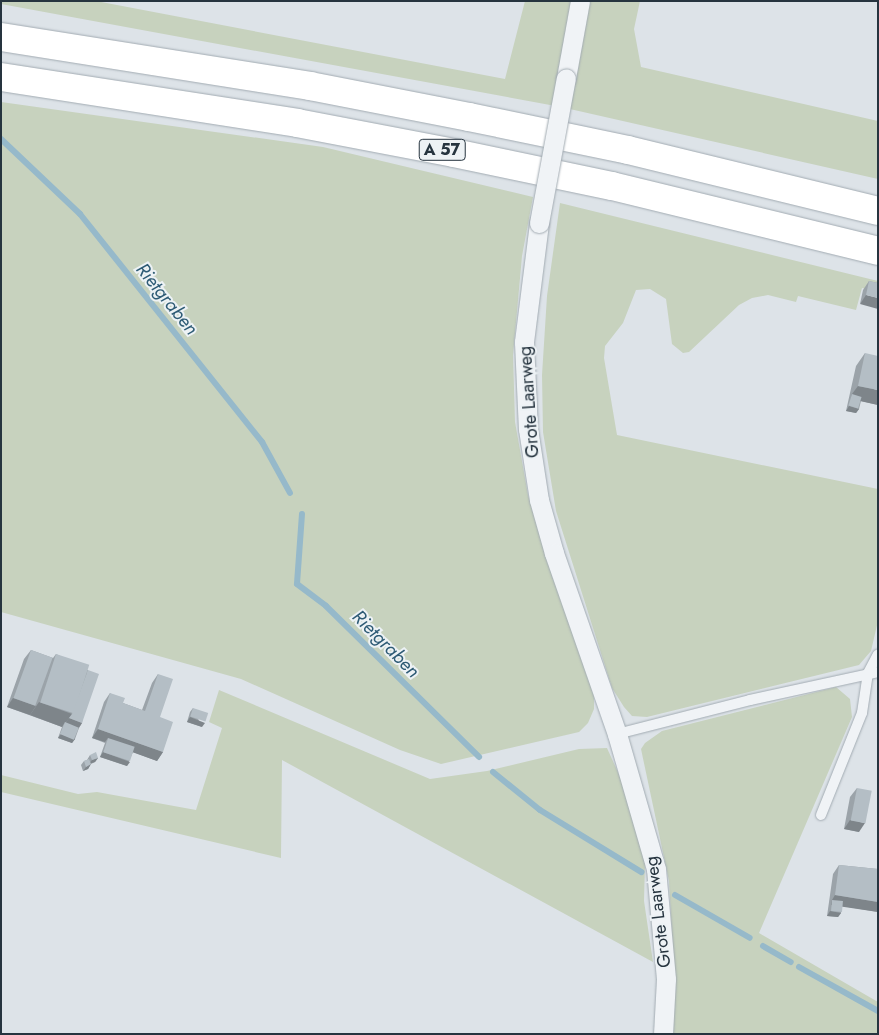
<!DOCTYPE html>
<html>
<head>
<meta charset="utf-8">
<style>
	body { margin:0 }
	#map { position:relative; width:879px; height:1035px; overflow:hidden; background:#dde3e8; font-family:Jost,sans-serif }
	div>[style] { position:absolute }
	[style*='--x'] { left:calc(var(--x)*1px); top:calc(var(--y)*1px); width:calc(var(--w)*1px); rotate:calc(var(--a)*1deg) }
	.green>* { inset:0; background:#c7d2be }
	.stream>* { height:6px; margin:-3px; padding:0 3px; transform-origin:3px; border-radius:3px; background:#96b9ca }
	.roads { filter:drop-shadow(0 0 1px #a2abb2) drop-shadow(0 0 1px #a2abb2) }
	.service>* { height:10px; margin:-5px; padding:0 5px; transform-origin:5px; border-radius:5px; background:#f0f3f6 }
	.minor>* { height:19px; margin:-9.5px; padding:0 9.5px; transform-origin:9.5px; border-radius:9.5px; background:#f0f3f6 }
	.motorway>* { height:28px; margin:-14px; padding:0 14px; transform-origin:14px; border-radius:14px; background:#fff }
	.bridges { filter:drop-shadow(0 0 1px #a2abb2) drop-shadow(0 0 1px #a2abb2) }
	.minor-bridge>* { height:19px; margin:-9.5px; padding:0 9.5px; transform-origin:9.5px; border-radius:9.5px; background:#f0f3f6 }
	.wall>* { inset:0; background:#9ba3a9 }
	.shaded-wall>* { inset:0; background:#7e858a }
	.building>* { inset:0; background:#b4bec5; transform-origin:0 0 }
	span { translate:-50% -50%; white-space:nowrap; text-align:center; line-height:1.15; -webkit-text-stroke:4px #edf2f5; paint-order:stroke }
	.shield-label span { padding:1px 4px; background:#edf2f5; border:1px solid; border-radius:4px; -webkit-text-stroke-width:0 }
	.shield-label { font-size:16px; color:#26343f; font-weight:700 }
	.street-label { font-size:18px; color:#26343f }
	.water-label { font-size:19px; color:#2e5b75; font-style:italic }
	.frame { position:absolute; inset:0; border:2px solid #26343f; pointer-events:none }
</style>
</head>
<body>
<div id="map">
	<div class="green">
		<i style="clip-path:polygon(1px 1px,96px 1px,505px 79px,525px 1px,640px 1px,634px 29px,641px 67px,878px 121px,878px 179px,561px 107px,1px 4px)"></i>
		<i style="clip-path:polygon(1px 102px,323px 147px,533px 197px,522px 256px,513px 355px,515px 422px,528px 495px,546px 557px,594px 691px,594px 709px,588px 723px,579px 732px,441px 764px,400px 750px,241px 679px,1px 612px)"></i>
		<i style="clip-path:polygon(560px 203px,878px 281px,878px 292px,862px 288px,856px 310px,798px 296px,796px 302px,768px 295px,752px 298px,739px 305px,689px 352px,683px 353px,672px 344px,666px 299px,650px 289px,636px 290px,623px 323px,605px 346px,604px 358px,617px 435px,878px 489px,878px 621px,871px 651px,859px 665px,647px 717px,632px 716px,624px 707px,612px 688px,556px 511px,543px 432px,542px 375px,547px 296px)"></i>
		<i style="clip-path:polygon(836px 687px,850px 699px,852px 717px,759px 933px,878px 1002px,878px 1034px,671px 1034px,674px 970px,669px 881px,641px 749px,645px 743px,662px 731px)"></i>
		<i style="clip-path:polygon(219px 690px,430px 779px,487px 771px,579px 749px,607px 748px,621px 779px,645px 863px,644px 901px,653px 962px,282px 760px,281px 858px,1px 792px,1px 775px,78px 794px,97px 792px,196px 810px,222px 728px,209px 722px)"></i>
	</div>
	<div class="stream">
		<i style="--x:1;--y:139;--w:109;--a:43.5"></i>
		<i style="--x:80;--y:214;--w:292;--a:51.4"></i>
		<i style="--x:262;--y:442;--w:58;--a:61.2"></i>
		<i style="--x:302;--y:514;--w:70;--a:94.1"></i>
		<i style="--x:297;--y:584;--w:36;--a:37"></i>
		<i style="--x:326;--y:606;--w:215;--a:44.6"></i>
		<i style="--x:493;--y:772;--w:60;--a:39"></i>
		<i style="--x:540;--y:810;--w:119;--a:31.5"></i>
		<i style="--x:675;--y:895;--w:86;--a:29.8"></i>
		<i style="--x:763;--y:946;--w:32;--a:30"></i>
		<i style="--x:799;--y:967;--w:90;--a:29.1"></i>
	</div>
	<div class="roads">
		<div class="service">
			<i style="--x:617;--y:734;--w:137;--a:-14.3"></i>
			<i style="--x:750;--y:700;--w:131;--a:-12.3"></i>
			<i style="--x:821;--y:815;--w:110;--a:-68.1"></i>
			<i style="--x:862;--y:713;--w:40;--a:-81.5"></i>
			<i style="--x:868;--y:673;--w:21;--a:-62"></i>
		</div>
		<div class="minor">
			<i style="--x:566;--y:78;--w:78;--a:-79.7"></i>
			<i style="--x:539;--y:223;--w:120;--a:97.2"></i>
			<i style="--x:524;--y:342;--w:87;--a:87.4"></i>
			<i style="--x:528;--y:429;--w:72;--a:81.2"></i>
			<i style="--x:539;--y:500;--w:55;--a:74.2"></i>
			<i style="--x:554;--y:553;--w:192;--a:70.8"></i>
			<i style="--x:617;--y:734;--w:141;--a:73.9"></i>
			<i style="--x:656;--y:869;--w:110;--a:84.8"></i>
			<i style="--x:666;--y:979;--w:55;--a:93.1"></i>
		</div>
		<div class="motorway">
			<i style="--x:1;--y:37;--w:313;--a:9"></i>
			<i style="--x:310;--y:86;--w:162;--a:11"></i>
			<i style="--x:469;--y:117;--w:162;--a:11.7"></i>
			<i style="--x:628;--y:150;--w:257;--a:13.7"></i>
			<i style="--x:1;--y:77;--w:300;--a:8.8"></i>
			<i style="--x:297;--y:123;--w:160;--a:10.8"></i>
			<i style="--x:454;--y:153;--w:161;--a:11.8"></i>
			<i style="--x:612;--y:186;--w:274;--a:13.7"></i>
		</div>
	</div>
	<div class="bridges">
		<div class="minor-bridge">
			<i style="--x:539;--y:223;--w:147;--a:-79.5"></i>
		</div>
	</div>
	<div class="wall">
		<i style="clip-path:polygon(869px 281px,878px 283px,860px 304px,863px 290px)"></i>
		<i style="clip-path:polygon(865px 353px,878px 405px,861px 401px,859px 409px,856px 413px,846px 411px,856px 366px)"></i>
		<i style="clip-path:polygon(31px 650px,53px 658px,56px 654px,88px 670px,82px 723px,79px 728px,75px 739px,72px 743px,58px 738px,62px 727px,7px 707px,24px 659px)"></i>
		<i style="clip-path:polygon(158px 674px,160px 717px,163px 752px,157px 761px,133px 752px,127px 766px,100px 757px,105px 743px,92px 738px,104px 702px,110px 693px,123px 703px,142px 710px,152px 683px)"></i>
		<i style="clip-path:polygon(193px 708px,202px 727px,187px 722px,190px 712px)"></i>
		<i style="clip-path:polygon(90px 755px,98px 758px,95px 762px,91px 764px,88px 769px,83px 771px,81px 765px,84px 761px,87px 760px)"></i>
		<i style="clip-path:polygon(857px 788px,859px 832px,844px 829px,850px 797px)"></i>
		<i style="clip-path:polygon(839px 865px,878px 869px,878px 912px,842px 906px,841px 913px,838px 917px,827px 916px,833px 874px)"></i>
	</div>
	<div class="shaded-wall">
		<i style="clip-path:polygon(866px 295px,878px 298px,878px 309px,860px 304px)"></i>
		<i style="clip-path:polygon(858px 386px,878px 390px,878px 405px,851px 399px,852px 394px)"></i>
		<i style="clip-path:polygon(849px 406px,859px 409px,856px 413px,846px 411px)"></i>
		<i style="clip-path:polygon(13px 698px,36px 706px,30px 715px,7px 707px)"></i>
		<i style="clip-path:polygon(39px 702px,72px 714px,64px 725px,65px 722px,62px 727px,30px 715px)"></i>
		<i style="clip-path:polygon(190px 717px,205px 723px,202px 727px,187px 722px)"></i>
		<i style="clip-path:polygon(69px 718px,82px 723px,76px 732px,64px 725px)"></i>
		<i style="clip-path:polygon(98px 729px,163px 752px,157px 761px,107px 743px,108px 738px,105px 742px,92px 738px)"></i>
		<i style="clip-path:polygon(61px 734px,75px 739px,72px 743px,58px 738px)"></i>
		<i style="clip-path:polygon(103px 752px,130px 762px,127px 766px,100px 757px)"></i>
		<i style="clip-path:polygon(98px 758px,95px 762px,89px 764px,92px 760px)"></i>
		<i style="clip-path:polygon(91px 764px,88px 769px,83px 771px,86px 767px)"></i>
		<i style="clip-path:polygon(850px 820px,865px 823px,859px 832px,844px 829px)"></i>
		<i style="clip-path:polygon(835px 895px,878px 902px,878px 912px,831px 905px,832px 900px)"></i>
		<i style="clip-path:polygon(830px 911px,841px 913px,838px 917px,827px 916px)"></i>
	</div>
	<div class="building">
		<i style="clip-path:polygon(869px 281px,878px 283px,878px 298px,866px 295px)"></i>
		<i style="clip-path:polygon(865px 353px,878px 356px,878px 390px,858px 386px)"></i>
		<i style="left:852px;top:394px;width:10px;height:12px;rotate:17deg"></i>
		<i style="left:31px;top:650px;width:23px;height:51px;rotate:20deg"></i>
		<i style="left:56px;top:654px;width:35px;height:51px;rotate:18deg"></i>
		<i style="clip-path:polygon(88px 670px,99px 674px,82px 723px,69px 718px,72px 714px)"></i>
		<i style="clip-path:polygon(158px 674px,173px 679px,160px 717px,173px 722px,163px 752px,98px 729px,110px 693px,125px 698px,123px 703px,145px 711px)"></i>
		<i style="left:193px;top:708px;width:16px;height:9px;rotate:18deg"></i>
		<i style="left:65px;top:722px;width:15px;height:13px;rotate:23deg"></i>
		<i style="left:108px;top:738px;width:28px;height:15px;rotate:18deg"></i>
		<i style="clip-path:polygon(96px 752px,98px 758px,92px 760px,90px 755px)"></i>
		<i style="clip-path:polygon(89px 759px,91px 764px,86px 767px,84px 761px)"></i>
		<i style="left:857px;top:788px;width:15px;height:33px;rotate:11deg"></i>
		<i style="clip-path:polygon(839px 865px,878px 869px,878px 902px,835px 895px)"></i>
		<i style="left:832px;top:900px;width:11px;height:11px;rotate:5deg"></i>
	</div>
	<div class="shield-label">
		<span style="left:442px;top:150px">A 57</span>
	</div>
	<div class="street-label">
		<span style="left:529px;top:402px;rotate:-94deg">Grote Laarweg</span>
		<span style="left:658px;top:912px;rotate:-97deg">Grote Laarweg</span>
	</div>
	<div class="water-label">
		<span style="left:167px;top:299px;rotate:51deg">Rietgraben</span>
		<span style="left:386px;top:644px;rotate:45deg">Rietgraben</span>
	</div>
	<div class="frame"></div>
</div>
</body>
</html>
